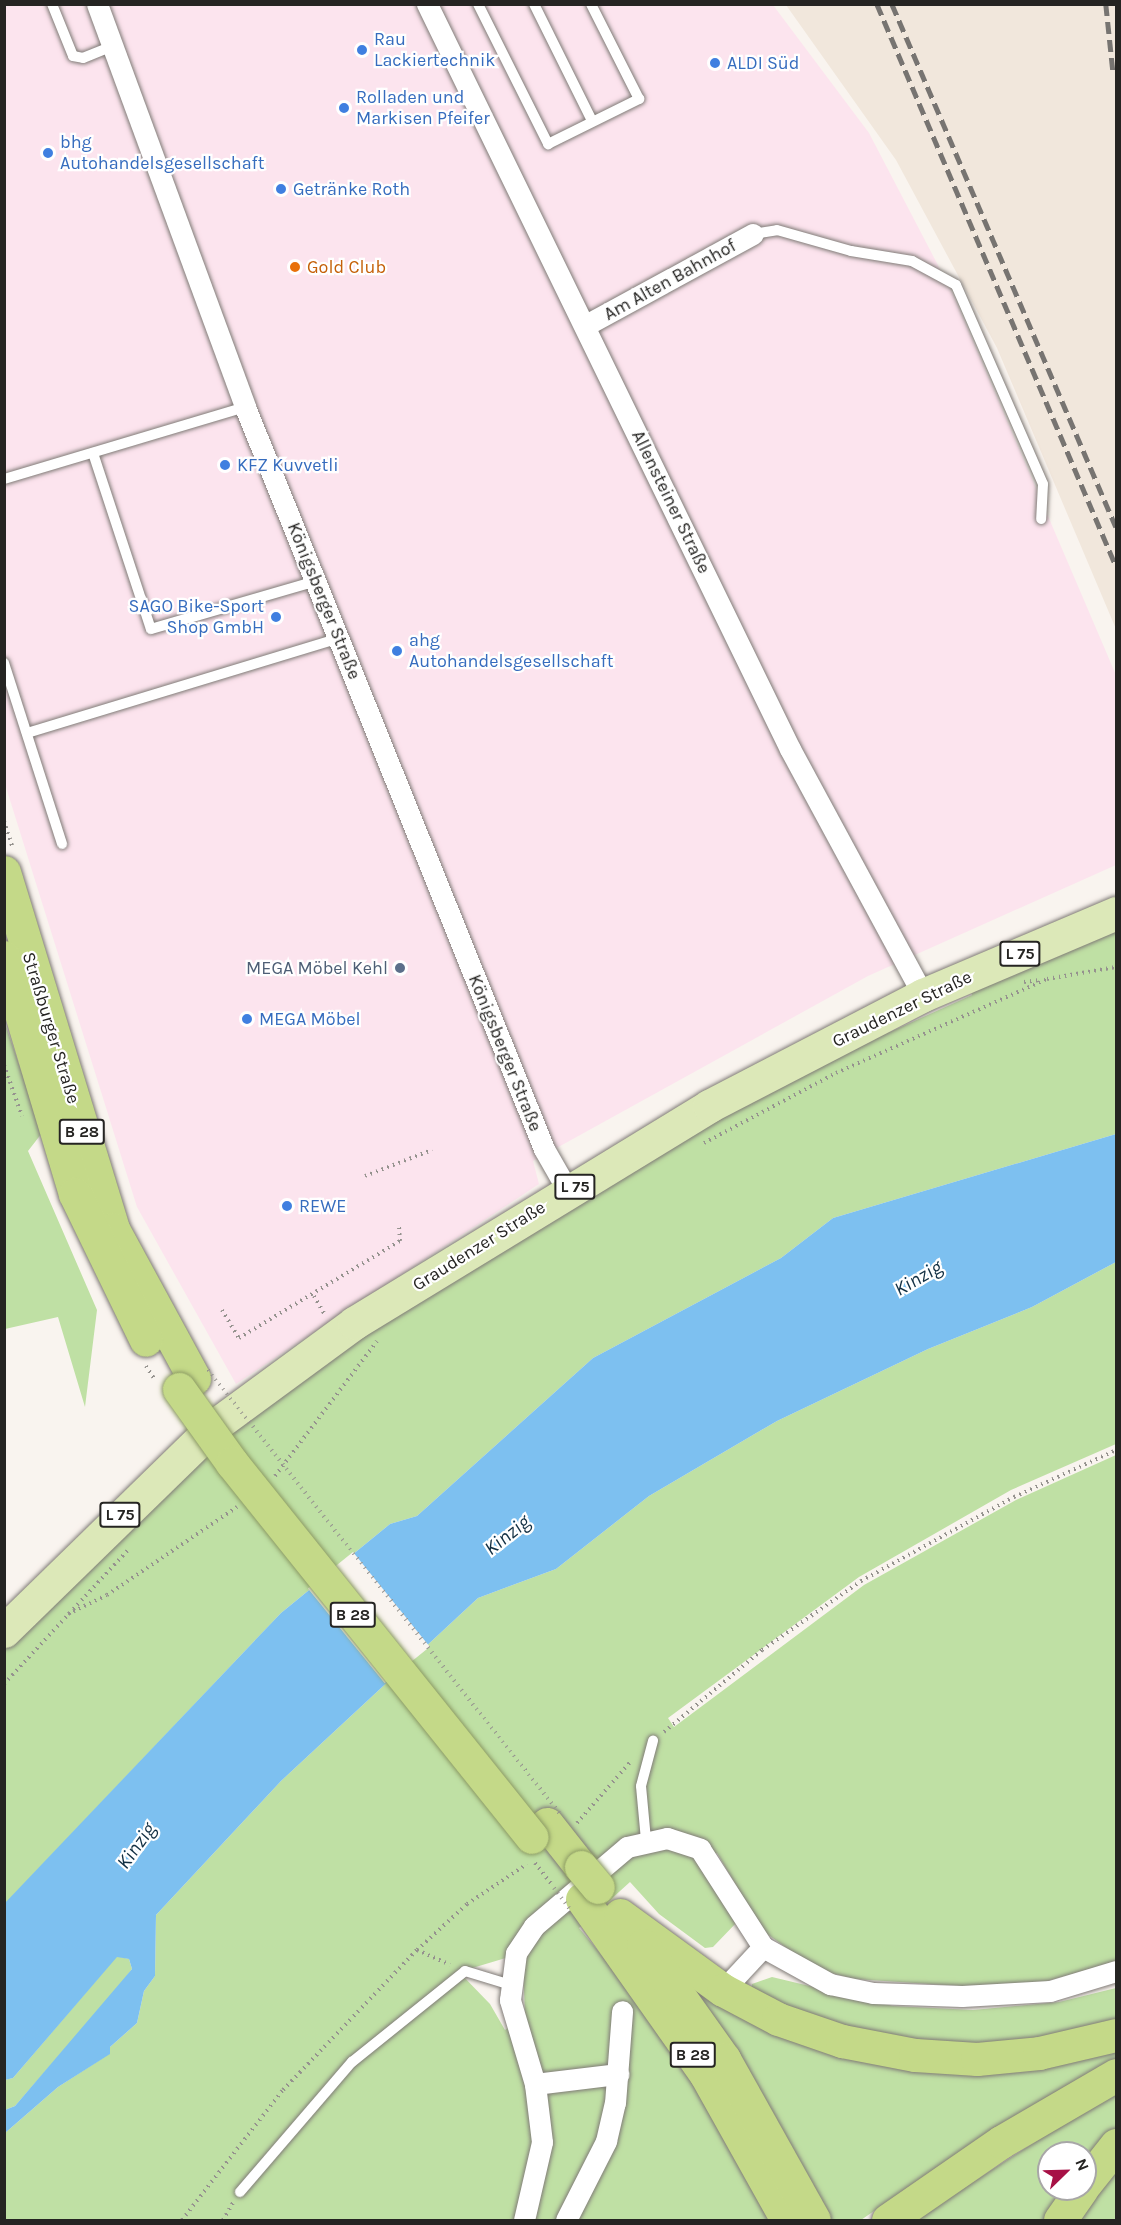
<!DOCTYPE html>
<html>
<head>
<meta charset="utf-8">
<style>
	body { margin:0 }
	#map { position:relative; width:1121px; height:2225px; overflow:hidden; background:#f9f4ef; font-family:Karla,sans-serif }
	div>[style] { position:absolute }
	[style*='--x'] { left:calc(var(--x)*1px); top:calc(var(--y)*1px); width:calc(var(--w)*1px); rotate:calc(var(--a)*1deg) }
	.commercial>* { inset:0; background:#fce4ee }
	.built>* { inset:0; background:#f1e7dc }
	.green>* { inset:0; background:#bfe0a4 }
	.water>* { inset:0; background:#7dc0f0 }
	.pier>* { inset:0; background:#f9f4ef; transform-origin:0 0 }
	.path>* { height:4px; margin-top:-2px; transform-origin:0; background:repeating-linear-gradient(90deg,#95928e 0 1.5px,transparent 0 6px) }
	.roads { filter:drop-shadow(0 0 2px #807b77) drop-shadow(0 0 2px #807b77) }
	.lane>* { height:10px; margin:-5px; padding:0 5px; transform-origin:5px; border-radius:5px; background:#fff }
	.street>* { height:21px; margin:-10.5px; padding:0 10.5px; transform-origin:10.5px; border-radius:10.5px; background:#fff }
	.primary>* { height:33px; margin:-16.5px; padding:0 16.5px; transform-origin:16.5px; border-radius:16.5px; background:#dce8b8 }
	.highway>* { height:33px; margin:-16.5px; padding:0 16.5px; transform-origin:16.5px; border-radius:16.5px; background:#c4d988 }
	.rail>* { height:4.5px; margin-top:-2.25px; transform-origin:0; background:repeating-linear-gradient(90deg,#777471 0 12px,transparent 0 18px) }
	.path-bridge>* { height:4px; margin-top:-2px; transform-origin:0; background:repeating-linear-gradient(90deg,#95928e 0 1.5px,transparent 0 6px) }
	.bridges { filter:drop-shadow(0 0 2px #8c9a64) drop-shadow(0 0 2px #8c9a64) }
	.highway-bridge>* { height:33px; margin:-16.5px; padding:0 16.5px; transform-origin:16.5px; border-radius:16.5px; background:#c4d988 }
	.dots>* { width:16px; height:16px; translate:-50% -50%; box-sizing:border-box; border:3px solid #fff; border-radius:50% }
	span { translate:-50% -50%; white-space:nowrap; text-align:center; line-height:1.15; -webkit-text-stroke:4.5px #fff; paint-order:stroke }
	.shield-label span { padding:2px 4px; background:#fff; border:2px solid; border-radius:4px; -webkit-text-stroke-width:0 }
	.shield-label { font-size:16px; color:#252422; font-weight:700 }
	.shop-label { font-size:18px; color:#366cbe }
	.left { translate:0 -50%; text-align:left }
	.right { translate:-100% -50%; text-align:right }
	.food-label { font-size:18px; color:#c56008 }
	.street-label { font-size:18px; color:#252422 }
	.service-label { font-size:18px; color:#4e5e75 }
	.water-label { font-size:20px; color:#112f43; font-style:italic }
	.frame { position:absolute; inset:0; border:6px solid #252422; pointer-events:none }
	.north { position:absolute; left:1037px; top:2141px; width:60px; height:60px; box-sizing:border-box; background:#fff; border:2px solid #a8a7a7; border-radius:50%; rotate:67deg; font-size:16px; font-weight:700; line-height:24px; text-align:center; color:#252422 }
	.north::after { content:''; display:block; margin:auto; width:21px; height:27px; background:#a71146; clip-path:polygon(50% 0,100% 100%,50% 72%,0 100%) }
</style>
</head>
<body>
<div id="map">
	<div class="commercial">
		<i style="clip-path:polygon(4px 5px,773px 5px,869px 133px,953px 294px,1116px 675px,1116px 865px,868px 976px,533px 1161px,539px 1184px,236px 1384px,137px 1207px,5px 784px)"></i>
	</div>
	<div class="built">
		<i style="clip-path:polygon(786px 5px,1116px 5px,1116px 629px,997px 348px,896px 160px)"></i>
	</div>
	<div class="green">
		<i style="clip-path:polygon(1116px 923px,1116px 1134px,833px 1218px,781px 1258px,593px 1358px,417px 1516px,390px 1524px,281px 1613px,5px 1904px,5px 1648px,180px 1469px,359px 1336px,525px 1229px,881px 1026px,890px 1032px,972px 995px,969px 985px)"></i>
		<i style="clip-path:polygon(4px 1020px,42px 1133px,28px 1151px,97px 1310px,85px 1407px,58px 1317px,5px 1329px)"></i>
		<i style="clip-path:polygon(evenodd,1116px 1262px,1116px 1444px,1011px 1490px,859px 1577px,668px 1718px,674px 1727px,864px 1585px,1016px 1500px,1116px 1455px,1116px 1962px,1040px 1983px,975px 1987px,854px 1979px,816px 1969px,763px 1931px,717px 1853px,701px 1863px,738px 1921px,713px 1947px,705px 1948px,659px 1914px,630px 1882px,579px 1928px,655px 2019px,774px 2220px,5px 2220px,5px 2133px,58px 2087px,109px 2054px,110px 2047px,137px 2023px,144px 1991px,155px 1976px,156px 1915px,281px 1781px,478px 1598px,556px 1569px,649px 1496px,777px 1421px,928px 1349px,1032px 1307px,1116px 1262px,509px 1957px,523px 1966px,525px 2015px,505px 2030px,490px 2004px,459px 1972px,509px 1957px)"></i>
		<i style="clip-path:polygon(117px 1956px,129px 1959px,132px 1969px,117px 1989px,15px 2106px,5px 2110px,4px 2080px,13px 2078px)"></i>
		<i style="clip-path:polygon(772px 1977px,893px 2006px,973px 2010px,1059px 2002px,1116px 1988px,1116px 2023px,992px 2048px,860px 2034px,751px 1994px,752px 1984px)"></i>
		<i style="clip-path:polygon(703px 1991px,828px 2051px,1116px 2048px,1116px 2059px,955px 2155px,861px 2220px,826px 2220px,697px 2000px)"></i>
		<i style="clip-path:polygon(1116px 2090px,1116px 2131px,1085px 2168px,1085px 2153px,1049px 2153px,1049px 2189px,1069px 2189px,1046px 2220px,914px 2220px)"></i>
		<i style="clip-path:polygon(1116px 2160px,1116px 2220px,1073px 2220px)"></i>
	</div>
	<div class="water">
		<i style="clip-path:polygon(1116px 1134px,1116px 1262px,1032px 1307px,928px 1349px,777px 1421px,649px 1496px,556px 1569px,478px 1598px,281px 1781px,156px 1915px,155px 1976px,144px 1991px,137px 2023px,110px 2047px,110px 2054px,58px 2087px,5px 2133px,5px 2110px,15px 2106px,132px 1969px,129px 1959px,117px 1957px,13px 2078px,5px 2080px,4px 1904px,281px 1613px,390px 1524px,417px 1516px,593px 1358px,781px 1258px,833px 1218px)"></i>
	</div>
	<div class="pier">
		<i style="left:353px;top:1552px;width:122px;height:58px;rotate:51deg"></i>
	</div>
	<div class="path">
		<i style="--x:4;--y:821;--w:29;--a:72"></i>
		<i style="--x:1024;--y:982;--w:16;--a:-7"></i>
		<i style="--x:4;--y:1065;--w:54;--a:70.6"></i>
		<i style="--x:704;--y:1143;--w:149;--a:-27.9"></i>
		<i style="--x:836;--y:1073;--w:231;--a:-24"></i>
		<i style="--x:1047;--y:979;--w:70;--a:-9.9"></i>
		<i style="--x:365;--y:1176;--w:72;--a:-21.2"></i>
		<i style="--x:314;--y:1296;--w:20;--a:60"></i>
		<i style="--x:222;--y:1310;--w:33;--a:59"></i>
		<i style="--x:239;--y:1338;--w:188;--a:-31.1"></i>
		<i style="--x:400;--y:1241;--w:16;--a:-94"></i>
		<i style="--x:146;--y:1366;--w:17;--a:57"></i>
		<i style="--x:275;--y:1476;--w:169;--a:-52.9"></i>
		<i style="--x:68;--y:1614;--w:43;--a:-26"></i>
		<i style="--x:107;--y:1595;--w:157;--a:-34.1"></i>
		<i style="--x:4;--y:1684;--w:183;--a:-47.2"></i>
		<i style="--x:664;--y:1732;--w:128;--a:-39.9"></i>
		<i style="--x:762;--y:1650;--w:121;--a:-34.9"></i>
		<i style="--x:861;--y:1581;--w:175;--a:-28.8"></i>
		<i style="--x:1014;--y:1497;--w:112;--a:-24.7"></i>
		<i style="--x:577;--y:1823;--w:82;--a:-48.9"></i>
		<i style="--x:535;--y:1863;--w:28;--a:52"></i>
		<i style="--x:417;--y:1950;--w:68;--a:-42.6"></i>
		<i style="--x:467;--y:1904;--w:72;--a:-33.7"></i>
		<i style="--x:182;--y:2220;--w:165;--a:-52.2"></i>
		<i style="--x:283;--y:2090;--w:194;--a:-46.3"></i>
		<i style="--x:417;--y:1950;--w:36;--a:24"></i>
		<i style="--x:223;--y:2220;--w:20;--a:-60"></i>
	</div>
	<div class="roads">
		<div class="lane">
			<i style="--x:52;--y:4;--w:56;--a:68"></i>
			<i style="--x:73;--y:56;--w:10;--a:11"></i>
			<i style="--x:83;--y:58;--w:31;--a:-22"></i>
			<i style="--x:478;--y:4;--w:157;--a:63.4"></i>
			<i style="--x:548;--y:144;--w:102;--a:-26.3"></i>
			<i style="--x:639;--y:99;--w:106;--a:-116.8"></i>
			<i style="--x:534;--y:4;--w:131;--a:63.6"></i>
			<i style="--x:753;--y:234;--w:24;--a:-9"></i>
			<i style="--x:777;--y:230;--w:77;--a:15.8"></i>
			<i style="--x:851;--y:251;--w:62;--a:9.3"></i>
			<i style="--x:912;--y:261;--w:50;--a:28.6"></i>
			<i style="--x:956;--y:285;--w:217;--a:66.4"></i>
			<i style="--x:1043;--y:484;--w:35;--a:93"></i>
			<i style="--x:93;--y:453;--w:185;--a:71.8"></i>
			<i style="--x:151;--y:629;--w:172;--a:-16.2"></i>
			<i style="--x:4;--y:479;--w:252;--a:-16.6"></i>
			<i style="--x:4;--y:663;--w:190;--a:72.2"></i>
			<i style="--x:27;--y:733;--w:326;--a:-16.9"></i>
			<i style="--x:646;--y:1840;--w:54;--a:-95.3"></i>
			<i style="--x:641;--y:1786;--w:47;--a:-75.1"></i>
			<i style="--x:240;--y:2192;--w:172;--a:-49.3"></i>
			<i style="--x:352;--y:2062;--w:145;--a:-38.8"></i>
			<i style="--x:465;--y:1971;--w:48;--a:16.9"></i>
		</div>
		<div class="street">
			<i style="--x:97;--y:4;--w:429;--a:69.8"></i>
			<i style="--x:245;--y:407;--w:800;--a:68.05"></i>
			<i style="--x:544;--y:1149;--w:48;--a:60.3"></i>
			<i style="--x:427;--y:4;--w:829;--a:64.02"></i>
			<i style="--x:790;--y:749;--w:280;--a:61.6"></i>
			<i style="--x:586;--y:325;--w:190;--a:-28.6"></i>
			<i style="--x:723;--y:1990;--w:59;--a:-47.1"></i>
			<i style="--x:535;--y:2084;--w:84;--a:-6.9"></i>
			<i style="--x:524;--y:2220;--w:80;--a:-77"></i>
			<i style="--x:542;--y:2142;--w:58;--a:-96.9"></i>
			<i style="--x:535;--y:2084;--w:88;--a:-106.6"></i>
			<i style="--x:510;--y:2000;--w:47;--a:-82.7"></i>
			<i style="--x:516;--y:1953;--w:32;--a:-56"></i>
			<i style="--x:534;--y:1926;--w:122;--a:-40.3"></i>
			<i style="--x:627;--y:1847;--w:41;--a:-12.7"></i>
			<i style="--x:667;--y:1838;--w:35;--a:18"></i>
			<i style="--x:700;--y:1849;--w:117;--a:57.3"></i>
			<i style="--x:763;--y:1947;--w:77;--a:28.9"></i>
			<i style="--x:830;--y:1984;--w:44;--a:11.8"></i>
			<i style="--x:873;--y:1993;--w:89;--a:1.9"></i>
			<i style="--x:962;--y:1996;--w:88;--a:-3.3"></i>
			<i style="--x:1050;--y:1991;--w:69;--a:-16.9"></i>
			<i style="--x:566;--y:2220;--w:89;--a:-63.1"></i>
			<i style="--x:606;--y:2141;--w:39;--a:-77"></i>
			<i style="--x:615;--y:2103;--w:92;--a:-85.6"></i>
		</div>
		<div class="primary">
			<i style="--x:4;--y:1631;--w:293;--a:-44.3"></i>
			<i style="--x:214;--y:1426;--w:174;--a:-36.3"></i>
			<i style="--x:354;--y:1323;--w:416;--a:-31.4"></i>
			<i style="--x:709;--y:1106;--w:241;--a:-27.4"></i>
			<i style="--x:923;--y:995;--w:210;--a:-23"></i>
		</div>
		<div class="highway">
			<i style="--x:4;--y:872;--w:373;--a:73"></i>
			<i style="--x:113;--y:1229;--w:170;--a:61.5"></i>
			<i style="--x:4;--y:957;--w:247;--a:73.3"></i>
			<i style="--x:75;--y:1194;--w:162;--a:64.1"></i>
			<i style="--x:547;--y:1824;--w:55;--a:51.7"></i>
			<i style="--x:582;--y:1899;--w:215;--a:54.8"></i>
			<i style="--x:706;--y:2075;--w:166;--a:60.8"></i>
			<i style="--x:620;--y:1915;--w:127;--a:36.1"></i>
			<i style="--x:723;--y:1990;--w:62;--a:27.8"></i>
			<i style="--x:778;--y:2019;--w:68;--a:19"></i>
			<i style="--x:842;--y:2041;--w:74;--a:10.9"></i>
			<i style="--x:915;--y:2055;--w:62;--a:3.7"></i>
			<i style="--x:977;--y:2059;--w:62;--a:-5.5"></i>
			<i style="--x:1039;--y:2053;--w:79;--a:-13.2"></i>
			<i style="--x:643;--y:1945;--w:140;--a:54.6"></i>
			<i style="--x:724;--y:2059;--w:184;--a:60.8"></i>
			<i style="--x:1085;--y:2184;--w:50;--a:-51.5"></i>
			<i style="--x:888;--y:2220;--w:137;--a:-34.6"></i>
			<i style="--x:1001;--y:2142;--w:133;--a:-30.2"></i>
			<i style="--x:1060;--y:2220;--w:38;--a:-55"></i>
		</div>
	</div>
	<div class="rail">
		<i style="--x:877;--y:4;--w:611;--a:66.96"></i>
		<i style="--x:892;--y:4;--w:569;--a:66.81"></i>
		<i style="--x:1106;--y:4;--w:67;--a:84"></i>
	</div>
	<div class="path-bridge">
		<i style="--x:208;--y:1370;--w:567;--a:51.59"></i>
		<i style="--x:554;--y:1888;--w:26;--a:53"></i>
	</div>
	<div class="bridges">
		<div class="highway-bridge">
			<i style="--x:179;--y:1389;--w:91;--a:54.4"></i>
			<i style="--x:232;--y:1463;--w:479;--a:51.3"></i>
			<i style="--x:581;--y:1867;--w:26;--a:50"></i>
		</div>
	</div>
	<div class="dots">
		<i style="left:362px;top:50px;background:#3f7fe0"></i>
		<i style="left:715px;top:63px;background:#3f7fe0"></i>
		<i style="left:344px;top:108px;background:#3f7fe0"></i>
		<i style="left:48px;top:153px;background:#3f7fe0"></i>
		<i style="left:281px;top:189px;background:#3f7fe0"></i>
		<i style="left:295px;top:267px;background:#e8710a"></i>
		<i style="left:225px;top:465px;background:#3f7fe0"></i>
		<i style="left:276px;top:617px;background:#3f7fe0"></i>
		<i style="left:397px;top:651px;background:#3f7fe0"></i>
		<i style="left:400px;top:968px;background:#5c6f8a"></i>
		<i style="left:247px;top:1019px;background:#3f7fe0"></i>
		<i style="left:287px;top:1206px;background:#3f7fe0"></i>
	</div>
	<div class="shield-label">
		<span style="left:1020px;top:954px">L 75</span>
		<span style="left:82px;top:1132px">B 28</span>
		<span style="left:575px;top:1187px">L 75</span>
		<span style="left:120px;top:1515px">L 75</span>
		<span style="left:353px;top:1615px">B 28</span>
		<span style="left:693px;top:2055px">B 28</span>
	</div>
	<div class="shop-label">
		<span class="left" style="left:374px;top:50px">Rau<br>Lackiertechnik</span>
		<span class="left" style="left:727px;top:63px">ALDI Süd</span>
		<span class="left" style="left:356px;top:108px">Rolladen und<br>Markisen Pfeifer</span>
		<span class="left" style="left:60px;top:153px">bhg<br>Autohandelsgesellschaft</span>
		<span class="left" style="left:293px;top:189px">Getränke Roth</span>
		<span class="left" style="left:237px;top:465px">KFZ Kuvvetli</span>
		<span class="right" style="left:264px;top:617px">SAGO Bike-Sport<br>Shop GmbH</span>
		<span class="left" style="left:409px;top:651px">ahg<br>Autohandelsgesellschaft</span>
		<span class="left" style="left:259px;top:1019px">MEGA Möbel</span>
		<span class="left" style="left:299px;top:1206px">REWE</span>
	</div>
	<div class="food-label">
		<span class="left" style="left:307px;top:267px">Gold Club</span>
	</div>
	<div class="street-label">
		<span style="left:670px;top:280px;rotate:-29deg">Am Alten Bahnhof</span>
		<span style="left:671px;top:502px;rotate:64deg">Allensteiner Straße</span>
		<span style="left:324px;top:601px;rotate:68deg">Königsberger Straße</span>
		<span style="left:902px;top:1009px;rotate:-26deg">Graudenzer Straße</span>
		<span style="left:51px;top:1028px;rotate:73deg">Straßburger Straße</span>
		<span style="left:505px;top:1053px;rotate:68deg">Königsberger Straße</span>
		<span style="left:479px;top:1246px;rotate:-32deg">Graudenzer Straße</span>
	</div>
	<div class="service-label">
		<span class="right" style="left:388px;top:968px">MEGA Möbel Kehl</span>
	</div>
	<div class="water-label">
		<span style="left:918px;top:1278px;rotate:-30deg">Kinzig</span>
		<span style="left:507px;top:1535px;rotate:-38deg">Kinzig</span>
		<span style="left:136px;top:1846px;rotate:-54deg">Kinzig</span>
	</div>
	<div class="frame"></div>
	<div class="north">N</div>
</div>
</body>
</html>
